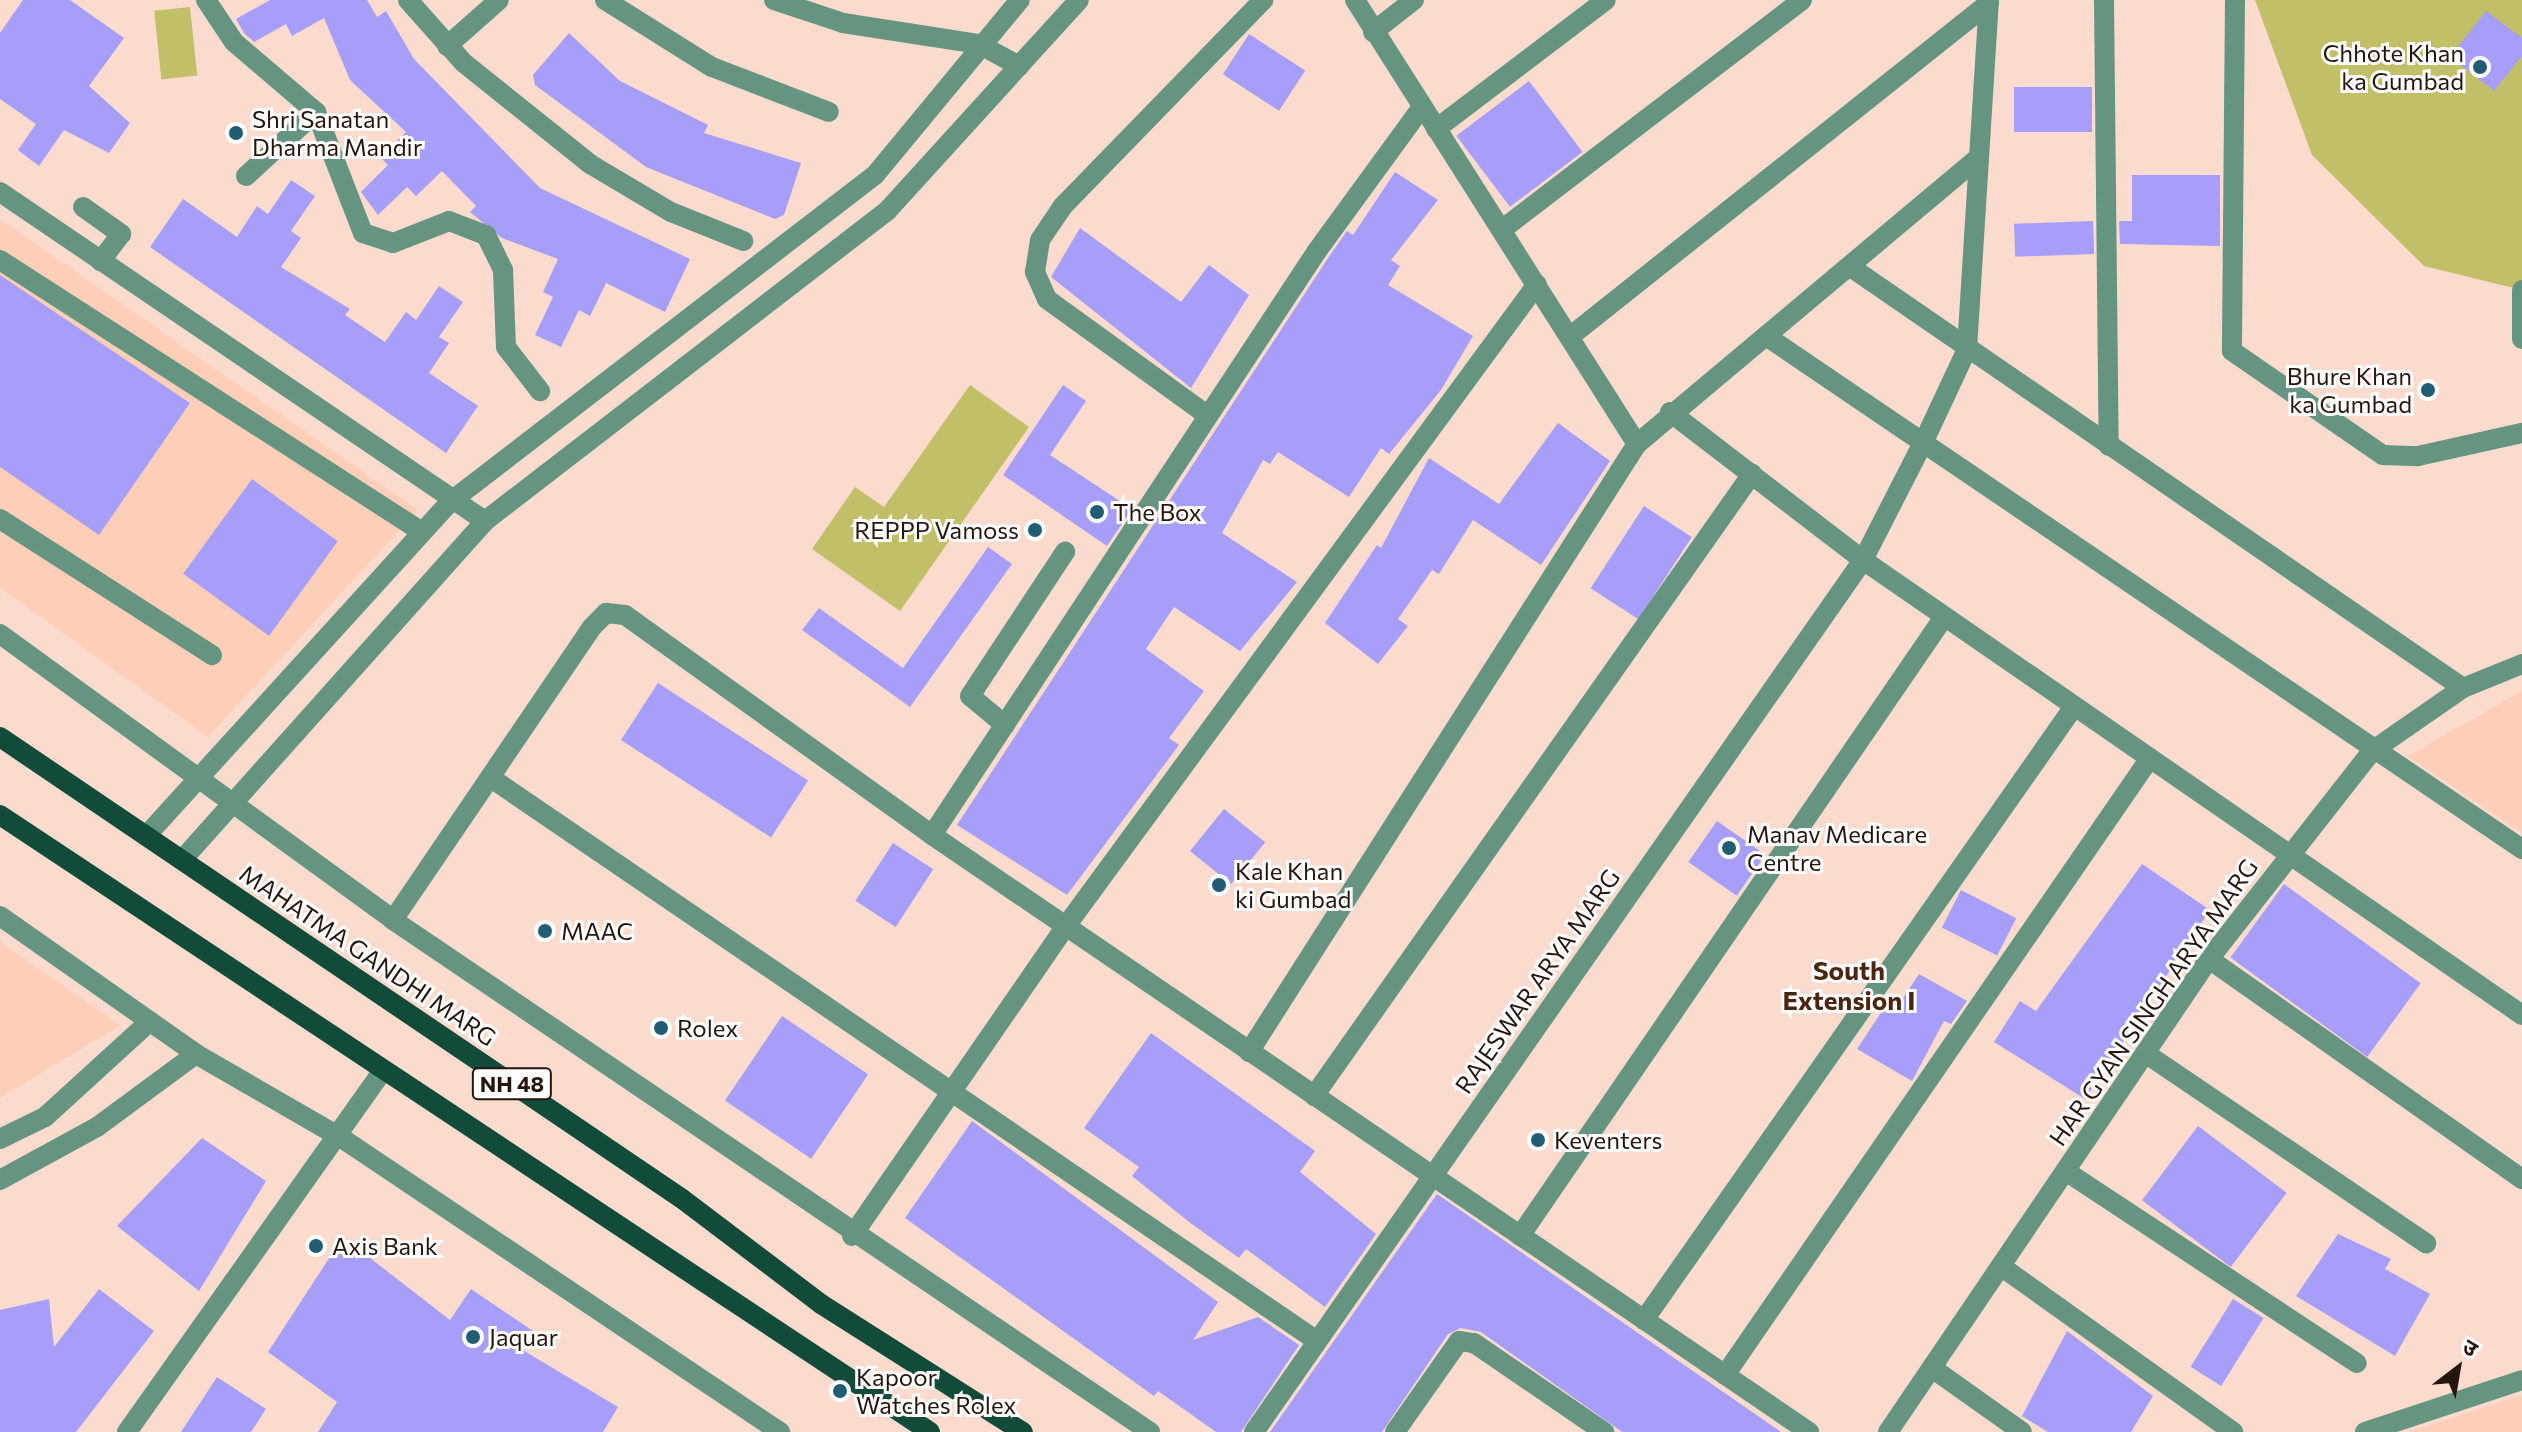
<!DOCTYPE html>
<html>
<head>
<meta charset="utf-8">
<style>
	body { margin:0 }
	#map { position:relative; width:2522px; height:1432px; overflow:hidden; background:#fadbcd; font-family:Commissioner,"Noto Sans Devanagari",sans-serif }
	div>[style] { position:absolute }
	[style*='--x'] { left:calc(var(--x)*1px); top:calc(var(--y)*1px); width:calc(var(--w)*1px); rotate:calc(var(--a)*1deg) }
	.built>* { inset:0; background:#fecfb8 }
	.green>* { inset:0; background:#c1bf68; transform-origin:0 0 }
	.building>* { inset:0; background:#a79efa; transform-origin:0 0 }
	.minor>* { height:20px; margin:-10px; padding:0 10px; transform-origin:10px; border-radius:10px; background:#659481 }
	.major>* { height:20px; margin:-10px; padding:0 10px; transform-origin:10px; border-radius:10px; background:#124b39 }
	.dots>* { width:22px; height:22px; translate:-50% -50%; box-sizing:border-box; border:4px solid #fff; border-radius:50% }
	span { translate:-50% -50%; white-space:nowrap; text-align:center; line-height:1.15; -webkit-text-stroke:6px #fff; paint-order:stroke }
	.shield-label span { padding:2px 6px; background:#fff; border:2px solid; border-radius:6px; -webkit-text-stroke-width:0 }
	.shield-label { font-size:22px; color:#27150c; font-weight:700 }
	.poi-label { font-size:24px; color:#27150c }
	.right { translate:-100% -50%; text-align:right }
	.left { translate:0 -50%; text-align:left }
	.street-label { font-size:24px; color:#27150c }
	.neighbourhood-label { font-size:26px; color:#4b2510; font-weight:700 }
	.north { position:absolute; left:2418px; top:1328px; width:80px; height:80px; -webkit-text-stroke:6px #fff; paint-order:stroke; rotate:31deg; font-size:22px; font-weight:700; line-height:32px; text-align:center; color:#27150c }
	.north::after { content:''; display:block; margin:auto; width:28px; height:36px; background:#27150c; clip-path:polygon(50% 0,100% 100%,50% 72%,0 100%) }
</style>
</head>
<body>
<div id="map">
	<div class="built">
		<i style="clip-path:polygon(0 219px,418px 510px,208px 737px,0 588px)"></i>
		<i style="clip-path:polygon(2522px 691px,2522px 833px,2408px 756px)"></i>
		<i style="clip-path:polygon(0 942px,120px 1025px,0 1098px)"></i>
		<i style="clip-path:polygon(2522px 1395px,2522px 1432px,2408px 1432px)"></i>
	</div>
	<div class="green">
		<i style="clip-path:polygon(2255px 0,2522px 0,2522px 290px,2424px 266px,2312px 155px)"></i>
		<i style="left:190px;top:7px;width:69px;height:36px;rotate:84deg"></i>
		<i style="clip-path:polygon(970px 385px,1029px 427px,900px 611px,812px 549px,855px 487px,884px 507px)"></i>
	</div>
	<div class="building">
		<i style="clip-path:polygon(23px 0,70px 0,124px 38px,89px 86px,130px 123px,109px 153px,64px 130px,39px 166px,18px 150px,36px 124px,0 99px,0 33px)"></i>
		<i style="clip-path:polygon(270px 0,367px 0,377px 17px,386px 11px,414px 59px,540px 188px,690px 259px,665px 312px,606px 283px,590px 316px,579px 310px,561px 347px,535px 335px,553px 297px,543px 292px,558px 259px,502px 238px,470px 212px,476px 206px,442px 171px,416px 196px,407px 187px,378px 215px,361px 192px,388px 165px,380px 157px,406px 132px,350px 80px,324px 18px,292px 36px,286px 24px,254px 42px,244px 33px,236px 19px)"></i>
		<i style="clip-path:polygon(2486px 11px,2522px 38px,2522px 56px,2494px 91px,2450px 57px)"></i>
		<i style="clip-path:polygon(569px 33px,620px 81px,708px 125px,704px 133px,801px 163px,784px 215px,775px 219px,646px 167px,535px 85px,533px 75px)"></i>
		<i style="left:1249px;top:34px;width:67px;height:48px;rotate:33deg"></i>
		<i style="left:1529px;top:81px;width:89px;height:91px;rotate:53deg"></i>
		<i style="left:2092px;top:87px;width:45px;height:78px;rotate:90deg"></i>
		<i style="clip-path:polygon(1395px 172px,1438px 200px,1391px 260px,1400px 266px,1388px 285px,1473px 336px,1441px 390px,1389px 454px,1381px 448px,1349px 497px,1278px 452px,1270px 464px,1263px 460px,1222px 533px,1297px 582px,1240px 651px,1174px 607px,1146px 649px,1204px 691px,1169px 738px,1179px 745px,1067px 895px,957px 825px,1328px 258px,1347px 231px,1353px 235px)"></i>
		<i style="clip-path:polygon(2132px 175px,2220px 175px,2220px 246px,2120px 244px,2119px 221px,2132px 221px)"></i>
		<i style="clip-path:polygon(291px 180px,315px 196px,291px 231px,301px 238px,281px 267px,350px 309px,345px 315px,385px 342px,406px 312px,416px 320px,439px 286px,463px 302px,439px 337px,449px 343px,429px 373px,478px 406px,446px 453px,150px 247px,183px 199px,237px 237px,257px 206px,268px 214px)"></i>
		<i style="left:2093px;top:221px;width:33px;height:79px;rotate:88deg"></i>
		<i style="clip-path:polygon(1080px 228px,1181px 302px,1209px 265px,1249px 295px,1191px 388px,1051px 277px)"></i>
		<i style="clip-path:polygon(0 275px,190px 403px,99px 535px,0 467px)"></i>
		<i style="clip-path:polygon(1063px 385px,1086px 401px,1050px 455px,1132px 509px,1107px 546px,1003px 475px)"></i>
		<i style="clip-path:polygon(1558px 423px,1610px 461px,1541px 565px,1473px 520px,1439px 574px,1432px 570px,1398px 619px,1408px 626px,1378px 664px,1325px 623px,1377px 545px,1381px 548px,1429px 458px,1499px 504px)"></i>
		<i style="left:252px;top:479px;width:106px;height:117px;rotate:36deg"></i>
		<i style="left:1644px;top:506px;width:57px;height:98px;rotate:33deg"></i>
		<i style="clip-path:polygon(988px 547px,1012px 564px,910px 707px,802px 630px,819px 608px,903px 668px)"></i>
		<i style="left:658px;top:683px;width:179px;height:68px;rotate:33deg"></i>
		<i style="left:1224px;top:809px;width:53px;height:54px;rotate:39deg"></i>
		<i style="left:1717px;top:821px;width:59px;height:50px;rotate:35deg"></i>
		<i style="left:893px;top:843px;width:48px;height:69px;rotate:33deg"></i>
		<i style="clip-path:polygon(2142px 864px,2210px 910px,2085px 1099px,1994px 1042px,2020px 1001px,2036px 1011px)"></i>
		<i style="left:2284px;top:884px;width:169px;height:91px;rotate:36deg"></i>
		<i style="left:1961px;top:890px;width:62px;height:42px;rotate:27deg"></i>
		<i style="clip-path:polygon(1919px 974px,1967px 1001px,1951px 1024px,1944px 1021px,1912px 1081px,1857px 1049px,1890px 999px,1898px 1006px)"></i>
		<i style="left:782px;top:1016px;width:104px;height:102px;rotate:34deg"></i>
		<i style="clip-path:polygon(1151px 1033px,1315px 1151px,1300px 1172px,1376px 1234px,1325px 1307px,1246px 1249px,1239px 1258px,1189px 1222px,1132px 1176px,1139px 1167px,1084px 1128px)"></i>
		<i style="clip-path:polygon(972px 1121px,1218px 1302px,1193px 1340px,1258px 1317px,1299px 1345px,1241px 1432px,1216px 1432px,1158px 1391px,1154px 1396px,905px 1218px)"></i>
		<i style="left:2198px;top:1126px;width:111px;height:93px;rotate:37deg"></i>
		<i style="clip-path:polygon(202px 1138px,266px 1181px,199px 1291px,117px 1226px)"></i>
		<i style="clip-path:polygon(1437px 1194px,1573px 1288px,1781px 1432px,1622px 1432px,1481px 1332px,1461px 1328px,1448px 1334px,1382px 1432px,1270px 1432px)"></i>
		<i style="clip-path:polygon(2338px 1234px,2391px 1259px,2385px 1269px,2430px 1294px,2395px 1356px,2296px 1296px)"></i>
		<i style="clip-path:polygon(343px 1237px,450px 1320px,471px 1289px,533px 1331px,521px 1349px,618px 1407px,603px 1432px,318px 1432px,337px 1402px,268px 1352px)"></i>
		<i style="clip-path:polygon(99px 1289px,154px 1331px,76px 1432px,0 1432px,0 1310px,49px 1299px,54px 1347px)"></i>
		<i style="left:2233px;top:1299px;width:36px;height:80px;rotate:32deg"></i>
		<i style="clip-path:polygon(2067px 1331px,2153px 1396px,2131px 1432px,2048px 1432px,2022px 1416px)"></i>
		<i style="clip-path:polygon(217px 1377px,266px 1409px,251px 1432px,181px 1432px)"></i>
	</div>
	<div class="minor">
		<i style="--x:206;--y:0;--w:50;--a:56.3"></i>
		<i style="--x:234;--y:42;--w:108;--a:40.5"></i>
		<i style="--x:316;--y:112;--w:130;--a:68.8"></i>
		<i style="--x:363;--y:233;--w:32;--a:18"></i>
		<i style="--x:393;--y:243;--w:60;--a:-21.4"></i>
		<i style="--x:449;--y:221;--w:40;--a:21"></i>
		<i style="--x:486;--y:235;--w:39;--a:64"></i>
		<i style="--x:503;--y:270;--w:77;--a:87.8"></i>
		<i style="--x:506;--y:347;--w:56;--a:52.3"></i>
		<i style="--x:408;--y:0;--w:84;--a:48.4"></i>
		<i style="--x:464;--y:63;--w:161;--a:38.7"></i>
		<i style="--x:590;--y:164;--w:94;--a:30.7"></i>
		<i style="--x:671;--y:212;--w:78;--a:21.9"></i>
		<i style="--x:605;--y:0;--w:126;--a:32.1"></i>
		<i style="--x:712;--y:67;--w:125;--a:21"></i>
		<i style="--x:774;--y:0;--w:73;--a:18.4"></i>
		<i style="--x:843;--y:23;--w:138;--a:8.8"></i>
		<i style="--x:979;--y:44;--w:46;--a:28.8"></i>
		<i style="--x:1355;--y:0;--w:526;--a:57.58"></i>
		<i style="--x:2104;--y:0;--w:446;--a:89.4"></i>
		<i style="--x:2235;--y:0;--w:351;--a:90.5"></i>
		<i style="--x:2232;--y:351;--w:183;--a:34.6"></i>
		<i style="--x:2383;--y:455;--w:35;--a:2"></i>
		<i style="--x:2418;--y:456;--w:107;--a:-12.5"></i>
		<i style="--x:1373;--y:32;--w:52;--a:-38"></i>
		<i style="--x:447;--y:46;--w:69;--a:-41.5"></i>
		<i style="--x:1436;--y:129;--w:213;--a:-37.2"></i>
		<i style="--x:246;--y:176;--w:95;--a:-42.4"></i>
		<i style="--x:0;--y:192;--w:586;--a:34.15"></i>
		<i style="--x:83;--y:207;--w:47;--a:35.4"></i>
		<i style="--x:121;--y:234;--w:34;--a:127"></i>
		<i style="--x:1504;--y:228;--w:375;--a:-37.4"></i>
		<i style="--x:0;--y:260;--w:502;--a:32.8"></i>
		<i style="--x:1852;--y:268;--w:741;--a:34.5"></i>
		<i style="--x:2522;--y:290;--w:49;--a:90"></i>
		<i style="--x:1572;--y:335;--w:533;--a:-38.53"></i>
		<i style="--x:1766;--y:336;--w:914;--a:34.16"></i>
		<i style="--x:1670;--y:412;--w:243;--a:37.5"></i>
		<i style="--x:1863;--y:560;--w:801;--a:34.62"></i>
		<i style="--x:1207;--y:415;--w:198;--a:-144.1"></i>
		<i style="--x:1047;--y:299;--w:30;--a:-114"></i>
		<i style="--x:1035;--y:272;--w:32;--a:-81"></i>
		<i style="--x:1040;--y:240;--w:40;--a:-56"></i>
		<i style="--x:1062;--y:207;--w:289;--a:-45.8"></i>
		<i style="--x:0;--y:519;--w:252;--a:32.7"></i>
		<i style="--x:0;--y:634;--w:486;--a:36"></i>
		<i style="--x:393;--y:920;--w:914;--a:34.07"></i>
		<i style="--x:1005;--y:725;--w:45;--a:-140.4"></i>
		<i style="--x:970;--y:696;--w:173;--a:-56.6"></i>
		<i style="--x:494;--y:780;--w:996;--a:34.28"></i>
		<i style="--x:932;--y:835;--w:699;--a:-56.61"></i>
		<i style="--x:1317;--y:251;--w:178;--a:-53.9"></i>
		<i style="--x:146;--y:836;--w:452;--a:-47.7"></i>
		<i style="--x:450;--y:502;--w:536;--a:-37.58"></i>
		<i style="--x:875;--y:175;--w:227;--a:-50.4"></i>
		<i style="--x:182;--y:860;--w:455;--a:-48.2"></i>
		<i style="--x:485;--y:521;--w:508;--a:-37.64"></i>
		<i style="--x:887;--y:211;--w:285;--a:-47.7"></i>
		<i style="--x:0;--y:916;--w:240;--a:35.1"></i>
		<i style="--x:196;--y:1054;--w:166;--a:30"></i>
		<i style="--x:340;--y:1137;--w:530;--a:33.84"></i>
		<i style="--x:393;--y:920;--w:354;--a:-55.8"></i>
		<i style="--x:592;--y:627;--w:20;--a:-45"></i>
		<i style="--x:606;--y:613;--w:19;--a:6"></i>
		<i style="--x:625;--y:615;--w:378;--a:35.6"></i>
		<i style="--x:932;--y:835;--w:1061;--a:34.24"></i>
		<i style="--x:2209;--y:959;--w:383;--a:35.1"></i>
		<i style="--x:1249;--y:1052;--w:721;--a:-57.46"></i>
		<i style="--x:1637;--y:444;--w:446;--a:-40"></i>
		<i style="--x:2148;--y:1055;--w:336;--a:34.1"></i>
		<i style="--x:1314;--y:1096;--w:761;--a:-54.85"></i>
		<i style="--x:0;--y:1139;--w:50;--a:-26.1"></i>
		<i style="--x:45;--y:1117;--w:142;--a:-42.4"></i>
		<i style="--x:2067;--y:1172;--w:347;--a:33.4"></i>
		<i style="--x:0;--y:1180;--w:111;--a:-28.7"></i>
		<i style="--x:97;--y:1127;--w:123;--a:-36.4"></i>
		<i style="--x:852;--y:1236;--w:377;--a:-55.4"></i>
		<i style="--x:1066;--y:926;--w:796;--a:-53.73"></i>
		<i style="--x:1520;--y:1236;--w:750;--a:-55.59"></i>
		<i style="--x:2002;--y:1267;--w:284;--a:35.5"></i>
		<i style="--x:1644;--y:1320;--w:747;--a:-54.97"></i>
		<i style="--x:1932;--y:1368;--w:110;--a:35.4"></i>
		<i style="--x:1725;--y:1375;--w:746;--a:-55.44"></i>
		<i style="--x:127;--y:1432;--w:441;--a:-54.7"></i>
		<i style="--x:1254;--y:1432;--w:1064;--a:-55.07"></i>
		<i style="--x:1863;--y:560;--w:134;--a:-62.9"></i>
		<i style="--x:1924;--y:441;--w:102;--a:-64.9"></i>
		<i style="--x:1967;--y:349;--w:350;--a:-86.4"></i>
		<i style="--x:1395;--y:1432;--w:111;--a:-54.9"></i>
		<i style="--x:1459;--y:1341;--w:15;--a:8"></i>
		<i style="--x:1474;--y:1343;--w:158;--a:34.4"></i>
		<i style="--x:1888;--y:1432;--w:572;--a:-55.84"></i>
		<i style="--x:2209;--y:959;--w:264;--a:-51.9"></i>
		<i style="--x:2372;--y:751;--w:111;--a:-34.7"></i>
		<i style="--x:2463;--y:688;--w:64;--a:-22.1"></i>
		<i style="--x:2365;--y:1432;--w:165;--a:-18.3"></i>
	</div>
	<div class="major">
		<i style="--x:0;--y:737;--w:822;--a:34.1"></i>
		<i style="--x:681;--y:1198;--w:176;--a:37.1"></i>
		<i style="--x:821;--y:1304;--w:239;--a:32.4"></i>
		<i style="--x:0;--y:815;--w:1116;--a:33.56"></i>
	</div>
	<div class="dots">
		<i style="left:2480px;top:67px;background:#205d74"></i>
		<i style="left:236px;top:133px;background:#205d74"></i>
		<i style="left:2428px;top:390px;background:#205d74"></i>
		<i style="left:1097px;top:512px;background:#205d74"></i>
		<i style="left:1035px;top:530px;background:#205d74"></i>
		<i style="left:1729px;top:848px;background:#205d74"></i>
		<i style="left:1219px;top:885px;background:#205d74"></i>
		<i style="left:545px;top:931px;background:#205d74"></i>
		<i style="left:661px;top:1028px;background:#205d74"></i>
		<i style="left:1538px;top:1140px;background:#205d74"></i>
		<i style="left:316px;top:1246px;background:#205d74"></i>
		<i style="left:473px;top:1337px;background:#205d74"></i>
		<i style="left:840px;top:1391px;background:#205d74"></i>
	</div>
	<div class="shield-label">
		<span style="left:512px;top:1084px">NH 48</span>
	</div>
	<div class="poi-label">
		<span class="right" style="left:2464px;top:67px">Chhote Khan<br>ka Gumbad</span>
		<span class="left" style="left:252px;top:133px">Shri Sanatan<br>Dharma Mandir</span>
		<span class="right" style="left:2412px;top:390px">Bhure Khan<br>ka Gumbad</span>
		<span class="left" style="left:1113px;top:512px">The Box</span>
		<span class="right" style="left:1019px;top:530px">REPPP Vamoss</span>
		<span class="left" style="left:1747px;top:848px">Manav Medicare<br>Centre</span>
		<span class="left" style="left:1235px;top:885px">Kale Khan<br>ki Gumbad</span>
		<span class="left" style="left:561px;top:931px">MAAC</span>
		<span class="left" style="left:677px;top:1028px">Rolex</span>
		<span class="left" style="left:1554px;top:1140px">Keventers</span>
		<span class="left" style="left:332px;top:1246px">Axis Bank</span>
		<span class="left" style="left:489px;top:1337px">Jaquar</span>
		<span class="left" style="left:856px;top:1391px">Kapoor<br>Watches Rolex</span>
	</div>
	<div class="street-label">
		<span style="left:368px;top:955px;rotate:34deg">MAHATMA GANDHI MARG</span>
		<span style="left:1537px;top:981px;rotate:-55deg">RAJESWAR ARYA MARG</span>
		<span style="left:2153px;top:1002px;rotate:-55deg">HAR GYAN SINGH ARYA MARG</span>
	</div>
	<div class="neighbourhood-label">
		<span style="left:1849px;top:985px">South<br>Extension I</span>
	</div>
	<div class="north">उ</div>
</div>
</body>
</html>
